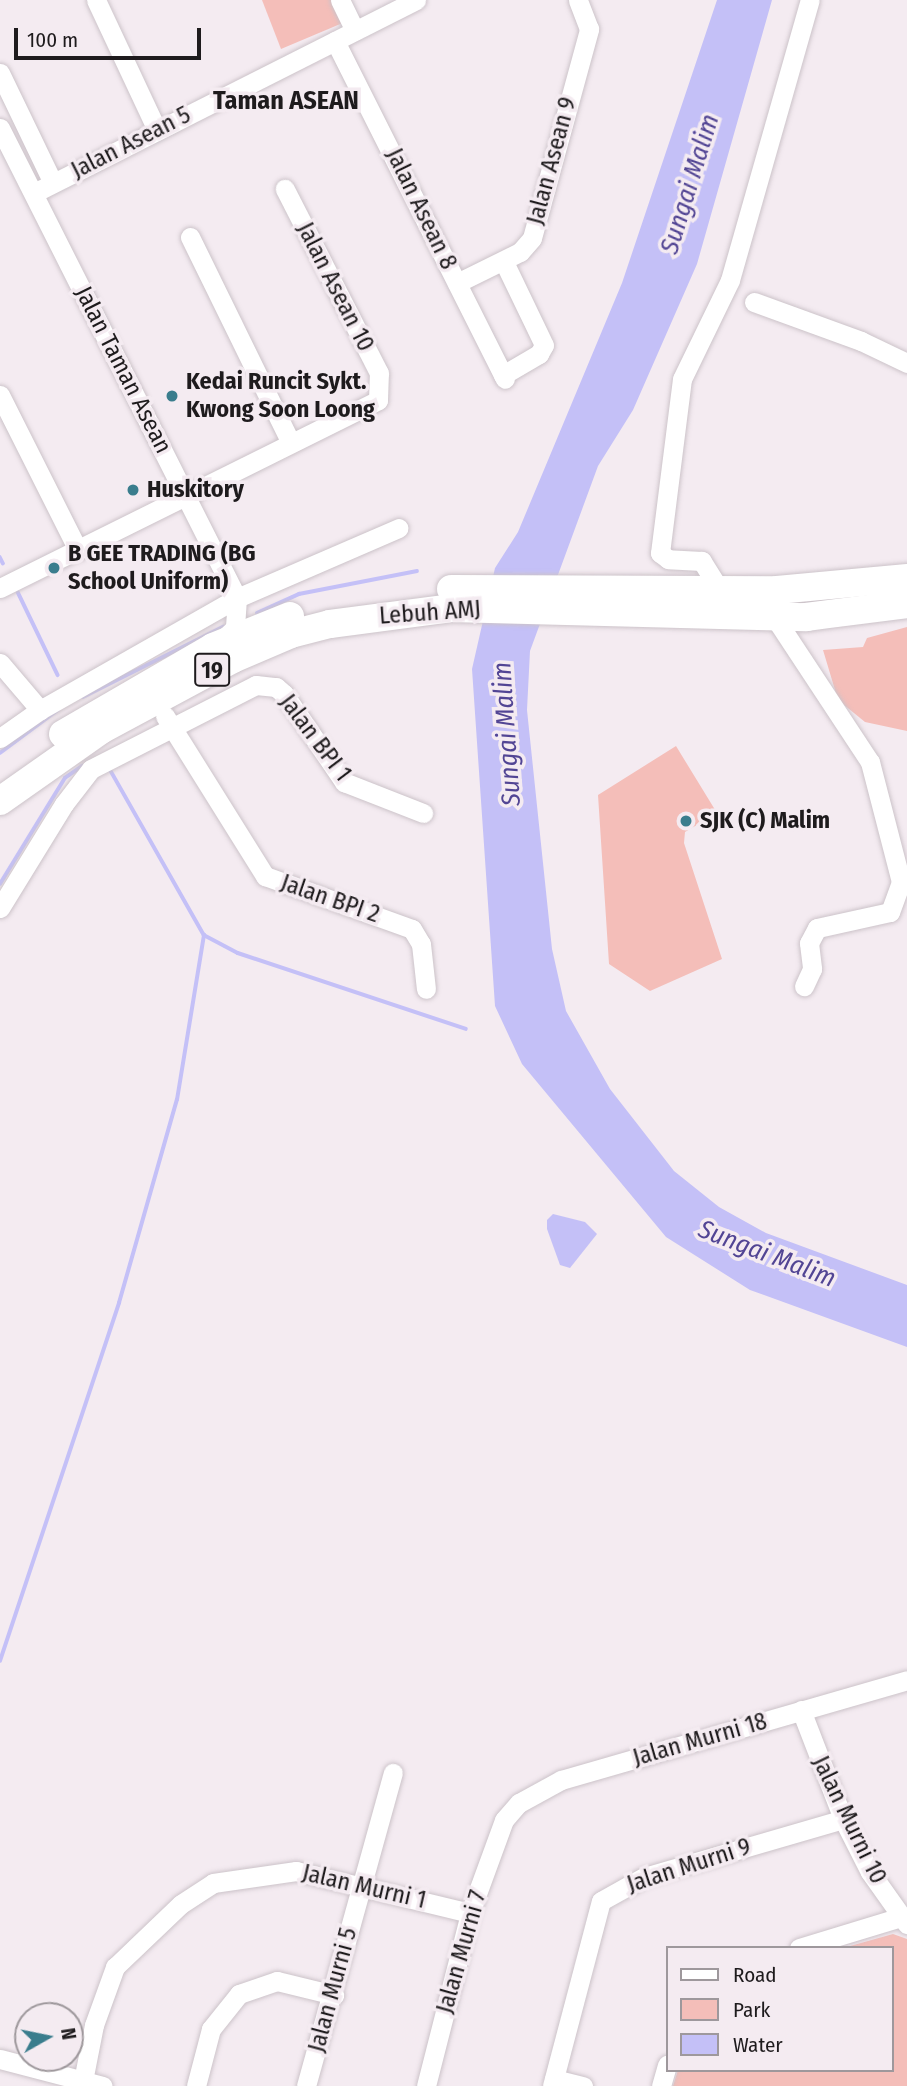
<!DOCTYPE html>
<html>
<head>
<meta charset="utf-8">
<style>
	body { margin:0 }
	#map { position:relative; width:907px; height:2086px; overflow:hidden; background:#f4ebf1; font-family:"Fira Sans Condensed",sans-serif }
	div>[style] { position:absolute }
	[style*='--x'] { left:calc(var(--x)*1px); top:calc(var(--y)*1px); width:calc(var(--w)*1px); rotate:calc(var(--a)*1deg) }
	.green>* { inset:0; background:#f4beb9 }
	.water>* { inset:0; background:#c4c0f7 }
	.stream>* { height:3.5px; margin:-1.75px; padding:0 1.75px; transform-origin:1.75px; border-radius:1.75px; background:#c4c0f7 }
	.roads { filter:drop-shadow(0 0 2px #ccc3c9) drop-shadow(0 0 2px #ccc3c9) }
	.minor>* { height:19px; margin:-9.5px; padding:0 9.5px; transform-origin:9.5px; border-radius:9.5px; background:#fff }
	.highway>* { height:28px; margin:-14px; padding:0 14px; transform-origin:14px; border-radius:14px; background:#fff }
	.dots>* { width:19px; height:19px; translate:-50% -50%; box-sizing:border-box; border:4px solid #f4ebf1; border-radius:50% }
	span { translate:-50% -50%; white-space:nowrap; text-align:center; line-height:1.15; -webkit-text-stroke:7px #f4ebf1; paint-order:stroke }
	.shield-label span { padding:2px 5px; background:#f4ebf1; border:2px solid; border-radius:5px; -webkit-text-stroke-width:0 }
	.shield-label { font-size:23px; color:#1e1b1d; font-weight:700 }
	.street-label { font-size:24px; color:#1e1b1d }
	.poi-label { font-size:24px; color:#1e1b1d; font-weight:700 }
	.left { translate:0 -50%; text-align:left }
	.neighbourhood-label { font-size:26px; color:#1e1b1d; font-weight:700 }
	.water-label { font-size:26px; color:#524594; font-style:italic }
	.legend { position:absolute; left:666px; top:1946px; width:228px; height:126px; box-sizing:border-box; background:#f4ebf1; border:2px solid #9e989c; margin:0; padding:9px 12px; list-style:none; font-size:21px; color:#1e1b1d }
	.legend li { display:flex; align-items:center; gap:14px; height:35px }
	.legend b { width:35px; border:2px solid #9e989c }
	.north { position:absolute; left:14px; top:2002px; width:70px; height:70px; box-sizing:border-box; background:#f4ebf1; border:2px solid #9e989c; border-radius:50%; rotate:81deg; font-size:19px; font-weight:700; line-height:28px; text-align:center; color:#1e1b1d }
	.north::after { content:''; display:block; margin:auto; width:24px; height:32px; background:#3a7d8d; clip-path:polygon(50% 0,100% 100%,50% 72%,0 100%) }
	.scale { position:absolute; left:14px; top:28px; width:187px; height:32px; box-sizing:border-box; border:4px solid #1e1b1d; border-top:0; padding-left:9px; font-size:21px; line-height:24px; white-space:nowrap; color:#1e1b1d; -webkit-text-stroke:5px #f4ebf1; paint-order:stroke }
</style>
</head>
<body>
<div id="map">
	<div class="green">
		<i style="clip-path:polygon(262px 0,332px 0,345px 22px,281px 49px)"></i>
		<i style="clip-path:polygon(907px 627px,907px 731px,865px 722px,838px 700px,823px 650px,863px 647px,867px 638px)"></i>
		<i style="clip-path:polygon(676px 746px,717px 813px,685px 832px,684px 843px,722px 959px,650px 991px,609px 964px,598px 795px)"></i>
		<i style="clip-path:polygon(893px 1934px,907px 1939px,907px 2086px,673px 2086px,678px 2070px,891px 2070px,891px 1948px,843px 1948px)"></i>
	</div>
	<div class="water">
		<i style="clip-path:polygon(717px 0,772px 0,697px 264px,633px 410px,598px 466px,530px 651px,527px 710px,552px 949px,566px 1011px,610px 1089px,674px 1171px,719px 1207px,766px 1233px,907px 1285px,907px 1347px,750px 1290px,666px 1237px,522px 1064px,495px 1006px,472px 669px,495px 568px,518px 532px,622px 283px)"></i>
		<i style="clip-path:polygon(553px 1214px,585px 1222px,597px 1234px,570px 1268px,560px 1265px,547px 1229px,547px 1220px)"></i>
	</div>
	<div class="stream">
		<i style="--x:0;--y:557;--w:7;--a:63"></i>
		<i style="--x:18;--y:592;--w:92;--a:64.3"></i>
		<i style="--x:257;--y:613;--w:46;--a:-24.3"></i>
		<i style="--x:299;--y:594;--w:120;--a:-11"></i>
		<i style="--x:83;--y:697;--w:157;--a:-26.6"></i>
		<i style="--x:0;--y:753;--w:72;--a:-36.6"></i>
		<i style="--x:111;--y:771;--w:189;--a:60.4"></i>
		<i style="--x:204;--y:935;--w:38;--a:28"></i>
		<i style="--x:238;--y:953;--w:240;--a:18.4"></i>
		<i style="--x:0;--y:884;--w:124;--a:-58.5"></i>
		<i style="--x:65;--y:778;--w:21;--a:-35"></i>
		<i style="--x:0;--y:1661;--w:377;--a:-71.6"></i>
		<i style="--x:119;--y:1303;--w:211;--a:-74.1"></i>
		<i style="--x:177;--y:1100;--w:167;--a:-80.7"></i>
	</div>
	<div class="roads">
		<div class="minor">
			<i style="--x:96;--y:0;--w:144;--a:64.9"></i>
			<i style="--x:340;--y:0;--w:34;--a:64"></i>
			<i style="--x:335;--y:41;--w:378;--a:63.3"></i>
			<i style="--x:0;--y:73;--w:122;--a:64.3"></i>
			<i style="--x:0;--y:128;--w:526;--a:63.24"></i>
			<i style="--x:237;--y:598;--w:30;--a:94"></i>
			<i style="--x:235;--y:628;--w:21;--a:137"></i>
			<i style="--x:34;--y:193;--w:428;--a:-26.8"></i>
			<i style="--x:190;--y:237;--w:229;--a:63.9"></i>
			<i style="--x:457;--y:283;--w:70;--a:-26.2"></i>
			<i style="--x:520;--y:252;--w:18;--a:-49"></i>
			<i style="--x:532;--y:238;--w:217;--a:-74.7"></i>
			<i style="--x:589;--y:29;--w:31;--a:-111"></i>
			<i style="--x:754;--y:302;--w:114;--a:20"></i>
			<i style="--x:861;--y:341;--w:51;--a:25.6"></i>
			<i style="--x:503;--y:375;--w:42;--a:-30.3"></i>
			<i style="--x:539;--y:354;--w:10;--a:-61"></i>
			<i style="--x:544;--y:345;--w:92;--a:-115.7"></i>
			<i style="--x:0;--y:395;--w:174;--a:63.3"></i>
			<i style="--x:718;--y:587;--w:31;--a:-122"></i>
			<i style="--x:702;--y:561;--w:34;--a:-177"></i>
			<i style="--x:668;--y:559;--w:10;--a:-143"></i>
			<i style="--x:660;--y:553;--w:175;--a:-82.8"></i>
			<i style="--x:682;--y:379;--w:110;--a:-64.1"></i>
			<i style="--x:730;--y:280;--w:291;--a:-74.1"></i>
			<i style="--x:0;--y:588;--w:422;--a:-26.4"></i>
			<i style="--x:378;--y:400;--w:27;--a:-88"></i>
			<i style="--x:379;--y:373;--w:207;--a:-117.1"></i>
			<i style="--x:773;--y:615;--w:176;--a:56.6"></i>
			<i style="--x:870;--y:762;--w:124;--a:75.5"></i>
			<i style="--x:901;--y:882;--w:32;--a:110"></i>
			<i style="--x:890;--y:912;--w:75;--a:167.6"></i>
			<i style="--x:817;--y:928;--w:17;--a:118"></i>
			<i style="--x:809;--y:943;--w:26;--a:83"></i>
			<i style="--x:812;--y:969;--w:19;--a:115"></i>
			<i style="--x:0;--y:663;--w:62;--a:49.6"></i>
			<i style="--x:165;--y:716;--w:189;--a:58"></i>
			<i style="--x:265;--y:876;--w:156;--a:19.8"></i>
			<i style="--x:412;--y:929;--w:17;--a:59"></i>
			<i style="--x:421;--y:944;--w:45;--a:83.7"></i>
			<i style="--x:0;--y:738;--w:49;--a:-35"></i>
			<i style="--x:40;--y:710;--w:227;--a:-29.6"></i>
			<i style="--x:237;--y:598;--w:176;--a:-23.4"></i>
			<i style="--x:0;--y:908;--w:122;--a:-58.4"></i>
			<i style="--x:64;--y:804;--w:44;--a:-52.4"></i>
			<i style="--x:91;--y:769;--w:185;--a:-27"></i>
			<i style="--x:256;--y:685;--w:20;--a:6"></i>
			<i style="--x:276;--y:687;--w:11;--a:41"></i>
			<i style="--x:284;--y:694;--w:107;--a:55.7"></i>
			<i style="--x:344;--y:782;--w:85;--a:21.4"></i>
			<i style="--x:801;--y:1710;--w:117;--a:68.9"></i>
			<i style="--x:843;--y:1819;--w:59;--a:63"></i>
			<i style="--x:870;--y:1872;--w:64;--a:54.6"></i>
			<i style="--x:799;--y:1948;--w:107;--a:-16.9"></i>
			<i style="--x:0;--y:2059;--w:106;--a:14.7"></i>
			<i style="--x:554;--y:2079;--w:30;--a:14"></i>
			<i style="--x:83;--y:2081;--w:57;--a:-78.9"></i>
			<i style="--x:94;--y:2025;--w:62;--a:-70.1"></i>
			<i style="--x:115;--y:1967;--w:91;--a:-43.7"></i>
			<i style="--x:181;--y:1904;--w:38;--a:-33"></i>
			<i style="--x:213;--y:1883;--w:84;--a:-8.2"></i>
			<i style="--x:296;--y:1871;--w:179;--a:13.6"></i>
			<i style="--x:196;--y:2086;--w:59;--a:-75.3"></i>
			<i style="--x:211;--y:2029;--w:45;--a:-51.3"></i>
			<i style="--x:239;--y:1994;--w:40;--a:-18.9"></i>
			<i style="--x:277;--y:1981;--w:59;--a:13.8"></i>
			<i style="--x:306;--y:2086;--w:325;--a:-74.5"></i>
			<i style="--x:426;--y:2086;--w:179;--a:-75.7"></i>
			<i style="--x:470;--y:1913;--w:99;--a:-69.9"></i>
			<i style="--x:504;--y:1820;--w:23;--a:-49"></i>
			<i style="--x:519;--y:1803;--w:48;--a:-28.7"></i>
			<i style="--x:561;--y:1780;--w:360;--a:-16.1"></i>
			<i style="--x:552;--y:2086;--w:191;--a:-75.2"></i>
			<i style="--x:601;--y:1901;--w:49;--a:-29.2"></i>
			<i style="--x:644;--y:1877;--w:207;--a:-16.2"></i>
			<i style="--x:661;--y:2086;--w:22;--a:-74"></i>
		</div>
		<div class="highway">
			<i style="--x:451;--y:589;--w:326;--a:0.2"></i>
			<i style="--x:777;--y:590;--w:131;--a:-5.3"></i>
			<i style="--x:63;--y:734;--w:173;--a:-30.1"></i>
			<i style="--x:213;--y:647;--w:83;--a:-21.9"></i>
			<i style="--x:0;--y:801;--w:123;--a:-35.1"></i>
			<i style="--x:101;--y:730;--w:150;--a:-28.3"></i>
			<i style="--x:233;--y:659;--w:63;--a:-23.3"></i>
			<i style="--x:291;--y:634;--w:40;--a:-14.4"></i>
			<i style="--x:330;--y:624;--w:122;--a:-7.5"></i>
			<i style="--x:451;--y:608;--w:355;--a:1.5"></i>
			<i style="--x:806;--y:617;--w:102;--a:-7.3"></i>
		</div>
	</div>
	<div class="dots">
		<i style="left:172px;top:396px;background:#3a7d8d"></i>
		<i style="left:133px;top:490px;background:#3a7d8d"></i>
		<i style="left:54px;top:568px;background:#3a7d8d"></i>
		<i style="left:686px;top:821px;background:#3a7d8d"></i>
	</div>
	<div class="shield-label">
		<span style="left:212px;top:670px">19</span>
	</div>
	<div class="street-label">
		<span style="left:131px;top:143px;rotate:-27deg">Jalan Asean 5</span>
		<span style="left:552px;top:161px;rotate:-75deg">Jalan Asean 9</span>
		<span style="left:421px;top:209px;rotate:64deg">Jalan Asean 8</span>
		<span style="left:335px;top:287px;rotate:63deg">Jalan Asean 10</span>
		<span style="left:123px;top:370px;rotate:63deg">Jalan Taman Asean</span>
		<span style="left:430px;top:613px;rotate:-4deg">Lebuh AMJ</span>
		<span style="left:315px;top:738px;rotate:53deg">Jalan BPI 1</span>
		<span style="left:330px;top:899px;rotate:19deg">Jalan BPI 2</span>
		<span style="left:700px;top:1740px;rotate:-16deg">Jalan Murni 18</span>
		<span style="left:849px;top:1820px;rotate:64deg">Jalan Murni 10</span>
		<span style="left:689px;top:1866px;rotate:-18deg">Jalan Murni 9</span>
		<span style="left:364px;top:1887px;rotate:13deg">Jalan Murni 1</span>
		<span style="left:462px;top:1952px;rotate:-74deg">Jalan Murni 7</span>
		<span style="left:333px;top:1990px;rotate:-75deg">Jalan Murni 5</span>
	</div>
	<div class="poi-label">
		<span class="left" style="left:186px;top:396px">Kedai Runcit Sykt.<br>Kwong Soon Loong</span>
		<span class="left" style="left:147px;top:490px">Huskitory</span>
		<span class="left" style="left:68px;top:568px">B GEE TRADING (BG<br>School Uniform)</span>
		<span class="left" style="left:700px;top:821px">SJK (C) Malim</span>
	</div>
	<div class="neighbourhood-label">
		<span style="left:286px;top:101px">Taman ASEAN</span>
	</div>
	<div class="water-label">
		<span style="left:690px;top:184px;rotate:-73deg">Sungai Malim</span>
		<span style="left:507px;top:734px;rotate:-94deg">Sungai Malim</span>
		<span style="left:767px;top:1254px;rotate:21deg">Sungai Malim</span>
	</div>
	<ul class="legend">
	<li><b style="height:9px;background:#fff"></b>Road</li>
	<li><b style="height:19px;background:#f4beb9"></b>Park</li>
	<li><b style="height:19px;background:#c4c0f7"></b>Water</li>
	</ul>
	<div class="north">N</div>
	<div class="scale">100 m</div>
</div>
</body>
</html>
